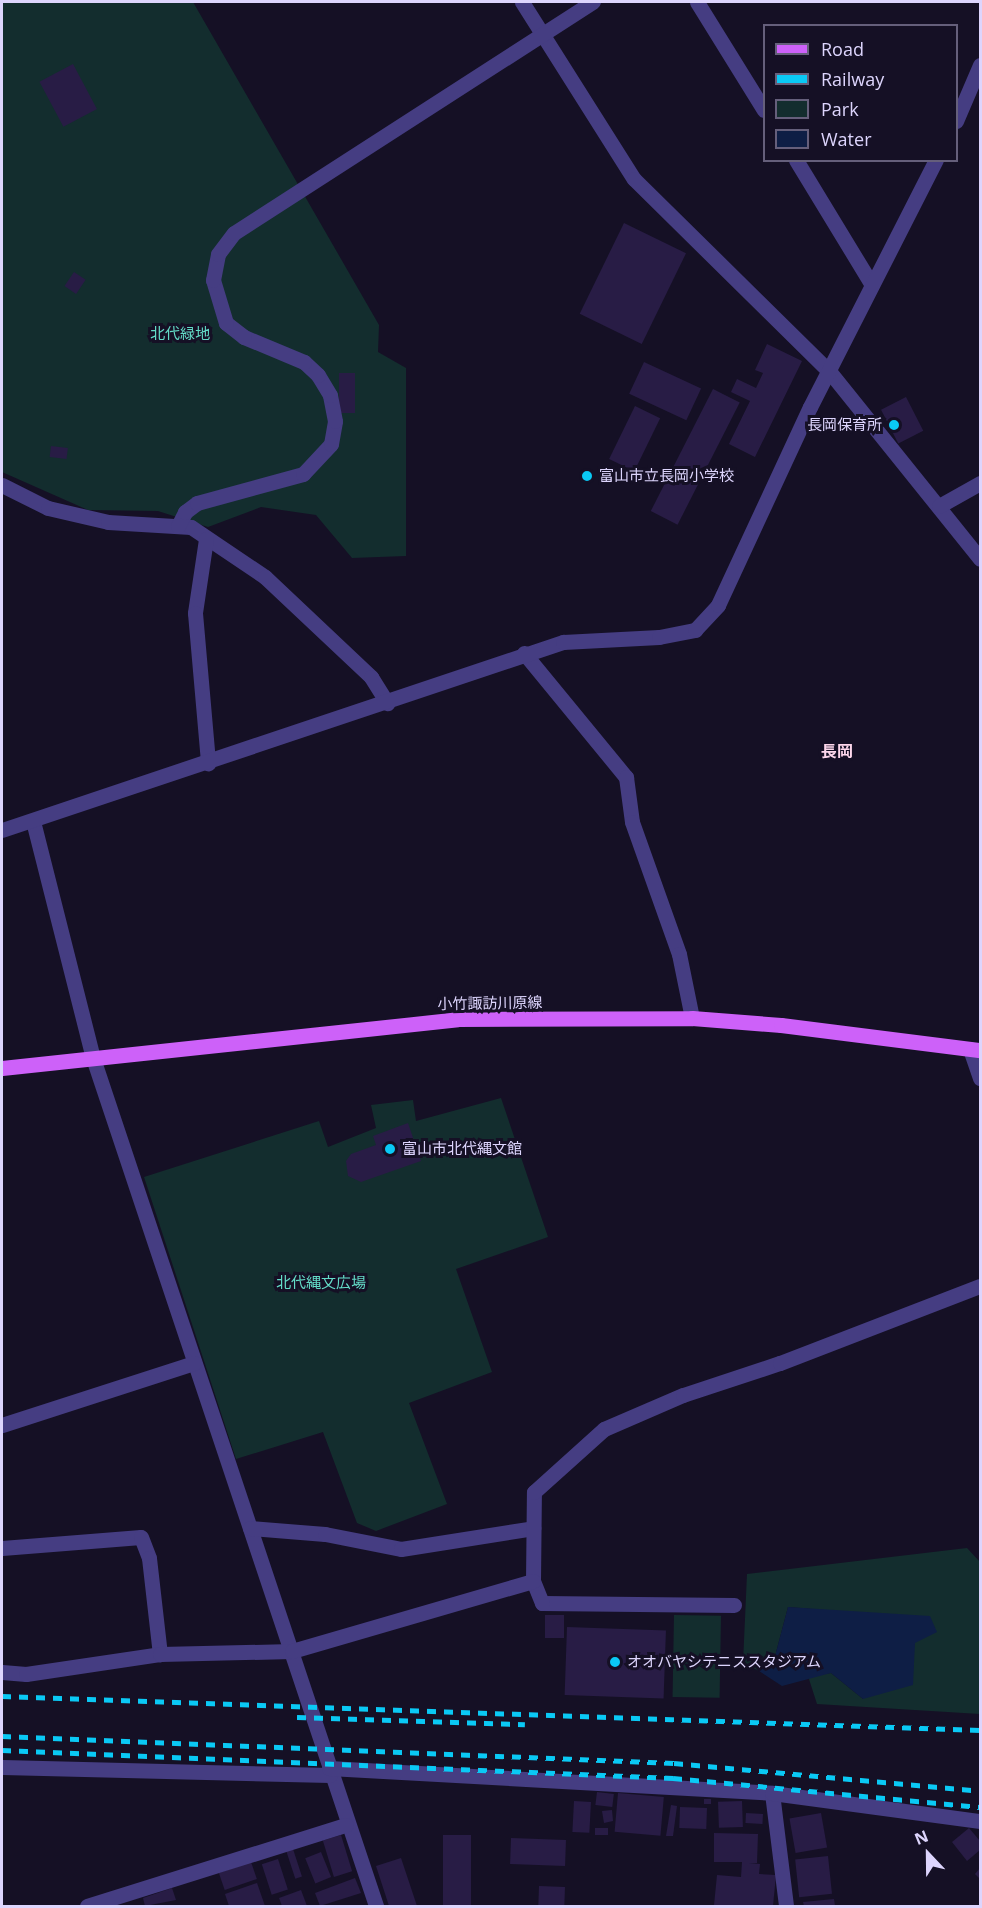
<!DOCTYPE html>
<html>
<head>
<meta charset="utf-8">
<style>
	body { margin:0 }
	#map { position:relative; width:982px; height:1908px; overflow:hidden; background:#151025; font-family:"Open Sans","Noto Sans JP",sans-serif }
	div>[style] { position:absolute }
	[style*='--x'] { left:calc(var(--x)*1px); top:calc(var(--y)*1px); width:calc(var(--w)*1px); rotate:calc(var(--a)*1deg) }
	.green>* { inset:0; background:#132d2e; transform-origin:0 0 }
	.water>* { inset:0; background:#0e1e45 }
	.building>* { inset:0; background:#281c45; transform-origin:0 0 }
	.minor>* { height:15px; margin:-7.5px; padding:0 7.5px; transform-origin:7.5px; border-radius:7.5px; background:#453d82 }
	.major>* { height:15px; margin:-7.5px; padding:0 7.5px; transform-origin:7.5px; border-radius:7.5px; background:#cd61f9 }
	.rail>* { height:4.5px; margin-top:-2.25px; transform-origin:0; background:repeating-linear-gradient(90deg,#0ac9f5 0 9px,transparent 0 17px) }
	.dots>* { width:16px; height:16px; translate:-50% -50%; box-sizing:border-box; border:3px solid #151025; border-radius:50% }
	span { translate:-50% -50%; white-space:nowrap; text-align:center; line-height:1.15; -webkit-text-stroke:6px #151025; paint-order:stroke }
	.park-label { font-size:15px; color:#63dbc7 }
	.poi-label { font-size:15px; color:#ddd5fd }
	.right { translate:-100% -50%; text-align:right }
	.left { translate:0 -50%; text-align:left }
	.street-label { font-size:15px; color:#ddd5fd }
	.neighbourhood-label { font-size:16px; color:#fdd7ec; font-weight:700 }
	.frame { position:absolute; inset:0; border:3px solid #ddd5fd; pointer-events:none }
	.legend { position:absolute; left:763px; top:24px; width:195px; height:138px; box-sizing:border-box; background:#151025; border:2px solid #655f7b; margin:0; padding:8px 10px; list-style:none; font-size:18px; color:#ddd5fd }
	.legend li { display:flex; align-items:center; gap:12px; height:30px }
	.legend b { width:30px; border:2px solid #655f7b }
	.north { position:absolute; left:898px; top:1824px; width:60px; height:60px; -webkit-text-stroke:4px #151025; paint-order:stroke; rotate:338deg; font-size:16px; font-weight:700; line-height:24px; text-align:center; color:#ddd5fd }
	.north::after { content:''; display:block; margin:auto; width:21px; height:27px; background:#ddd5fd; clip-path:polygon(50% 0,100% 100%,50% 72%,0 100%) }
</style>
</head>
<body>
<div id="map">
	<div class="green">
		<i style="clip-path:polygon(2px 2px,193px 2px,379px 325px,378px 352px,406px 368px,406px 556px,352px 558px,316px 515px,261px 507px,208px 527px,158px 511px,88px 510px,2px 472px)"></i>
		<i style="clip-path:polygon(501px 1098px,548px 1237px,456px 1269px,492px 1372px,409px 1403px,447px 1504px,376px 1531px,357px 1523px,323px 1432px,236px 1459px,144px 1177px,319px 1121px,328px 1147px,376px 1128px,371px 1105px,413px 1100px,416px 1121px)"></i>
		<i style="clip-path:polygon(967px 1548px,980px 1562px,980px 1714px,817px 1704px,808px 1676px,831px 1673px,863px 1699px,861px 1613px,788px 1607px,774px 1660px,759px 1671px,743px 1663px,747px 1574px)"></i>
		<i style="left:674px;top:1615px;width:47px;height:82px;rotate:1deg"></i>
	</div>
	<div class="water">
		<i style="clip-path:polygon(788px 1607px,930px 1616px,937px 1632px,915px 1643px,913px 1685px,863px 1699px,831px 1673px,782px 1686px,759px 1671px,774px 1660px)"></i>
	</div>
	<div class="building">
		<i style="left:73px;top:64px;width:51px;height:38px;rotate:62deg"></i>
		<i style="left:624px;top:223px;width:69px;height:101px;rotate:26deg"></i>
		<i style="left:74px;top:272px;width:14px;height:17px;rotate:34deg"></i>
		<i style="clip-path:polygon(767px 344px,802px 361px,755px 457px,729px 444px,750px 401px,731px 392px,737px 379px,756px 388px,763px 373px,755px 370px)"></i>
		<i style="left:644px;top:362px;width:63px;height:35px;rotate:25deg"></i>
		<i style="left:339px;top:373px;width:16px;height:40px"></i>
		<i style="left:713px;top:389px;width:30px;height:137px;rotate:27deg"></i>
		<i style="left:906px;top:397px;width:38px;height:28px;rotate:63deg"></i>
		<i style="left:635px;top:406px;width:28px;height:59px;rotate:26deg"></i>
		<i style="left:51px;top:446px;width:17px;height:11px;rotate:7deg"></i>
		<i style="clip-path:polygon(408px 1123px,421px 1161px,361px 1182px,348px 1176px,346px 1161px,351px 1154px,376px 1145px,373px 1136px)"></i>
		<i style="left:545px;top:1615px;width:19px;height:23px"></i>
		<i style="left:567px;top:1627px;width:99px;height:68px;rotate:2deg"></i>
		<i style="left:597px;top:1792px;width:17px;height:13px;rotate:7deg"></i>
		<i style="left:618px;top:1793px;width:46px;height:39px;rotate:5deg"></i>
		<i style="left:704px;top:1799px;width:7px;height:5px"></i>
		<i style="left:574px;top:1801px;width:17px;height:31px;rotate:3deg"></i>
		<i style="left:742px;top:1801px;width:26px;height:24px;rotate:88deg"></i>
		<i style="clip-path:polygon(671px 1805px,677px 1806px,673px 1836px,666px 1836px)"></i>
		<i style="left:680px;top:1807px;width:27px;height:21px;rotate:2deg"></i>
		<i style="clip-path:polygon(612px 1810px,613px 1821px,604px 1823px,602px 1811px)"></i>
		<i style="left:746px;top:1813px;width:17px;height:10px;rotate:3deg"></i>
		<i style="left:821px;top:1813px;width:35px;height:32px;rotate:80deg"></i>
		<i style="left:595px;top:1828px;width:13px;height:7px"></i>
		<i style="clip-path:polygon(969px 1828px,980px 1841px,980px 1850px,967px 1861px,952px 1842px)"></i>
		<i style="clip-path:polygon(714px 1833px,758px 1834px,757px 1863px,749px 1863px,760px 1864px,759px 1874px,776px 1875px,773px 1906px,714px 1905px,717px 1875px,741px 1877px,742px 1862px,714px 1862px)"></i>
		<i style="left:341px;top:1835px;width:38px;height:19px;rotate:73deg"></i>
		<i style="left:443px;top:1835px;width:28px;height:71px"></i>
		<i style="left:511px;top:1838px;width:55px;height:26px;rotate:2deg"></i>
		<i style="left:293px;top:1849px;width:29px;height:7px;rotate:72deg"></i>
		<i style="left:321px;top:1852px;width:27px;height:17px;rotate:68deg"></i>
		<i style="left:828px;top:1856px;width:38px;height:33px;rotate:84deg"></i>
		<i style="clip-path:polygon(401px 1858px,417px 1906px,389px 1906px,376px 1866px)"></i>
		<i style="left:278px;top:1859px;width:32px;height:17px;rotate:72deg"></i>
		<i style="left:251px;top:1862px;width:18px;height:34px;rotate:71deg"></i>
		<i style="clip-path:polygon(980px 1868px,980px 1879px,975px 1874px)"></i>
		<i style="clip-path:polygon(355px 1878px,361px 1893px,320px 1906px,315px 1893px)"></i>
		<i style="clip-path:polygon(257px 1883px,265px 1906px,229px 1906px,225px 1894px)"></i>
		<i style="left:539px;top:1886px;width:26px;height:20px;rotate:2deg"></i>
		<i style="clip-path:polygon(172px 1888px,176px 1900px,145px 1906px,143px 1898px)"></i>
		<i style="clip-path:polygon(301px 1890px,307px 1906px,282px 1906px,279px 1898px)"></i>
		<i style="clip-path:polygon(834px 1899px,835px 1906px,804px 1906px,803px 1902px)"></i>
	</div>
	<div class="minor">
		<i style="--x:522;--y:2;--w:209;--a:57.7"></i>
		<i style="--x:634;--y:179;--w:274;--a:44.6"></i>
		<i style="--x:829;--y:371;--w:241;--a:51.2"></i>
		<i style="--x:697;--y:2;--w:127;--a:58.2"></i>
		<i style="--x:956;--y:121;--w:61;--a:-66.8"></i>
		<i style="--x:796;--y:160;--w:146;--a:58.7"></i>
		<i style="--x:2;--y:485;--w:51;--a:26.6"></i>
		<i style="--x:48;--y:508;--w:62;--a:13.1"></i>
		<i style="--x:108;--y:522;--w:83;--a:3.4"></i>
		<i style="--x:191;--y:527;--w:89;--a:34"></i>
		<i style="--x:265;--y:577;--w:146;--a:43.3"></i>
		<i style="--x:371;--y:677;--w:31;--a:58"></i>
		<i style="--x:939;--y:506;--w:47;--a:-29.3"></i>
		<i style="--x:178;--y:526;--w:16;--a:-63"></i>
		<i style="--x:185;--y:512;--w:15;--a:-37"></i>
		<i style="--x:197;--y:503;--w:110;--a:-15.3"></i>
		<i style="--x:303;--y:474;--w:41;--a:-47"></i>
		<i style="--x:331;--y:444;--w:23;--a:-80"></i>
		<i style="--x:335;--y:421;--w:26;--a:-101"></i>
		<i style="--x:330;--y:395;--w:23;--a:-121"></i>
		<i style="--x:318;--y:375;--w:19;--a:-137"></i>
		<i style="--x:304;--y:362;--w:65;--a:-157.4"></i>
		<i style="--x:244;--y:337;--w:23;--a:-142"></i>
		<i style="--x:226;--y:323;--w:45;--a:-106.8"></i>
		<i style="--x:213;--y:280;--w:26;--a:-79"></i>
		<i style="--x:218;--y:254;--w:26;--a:-53"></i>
		<i style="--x:234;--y:233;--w:427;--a:-32.8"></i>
		<i style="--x:206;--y:539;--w:75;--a:98.5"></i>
		<i style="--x:195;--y:613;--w:151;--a:85"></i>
		<i style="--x:524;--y:653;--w:161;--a:50.6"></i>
		<i style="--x:626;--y:777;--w:45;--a:82.4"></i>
		<i style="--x:632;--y:822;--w:140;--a:70.4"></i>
		<i style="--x:679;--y:954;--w:65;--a:78.5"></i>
		<i style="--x:33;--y:821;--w:244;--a:75.8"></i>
		<i style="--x:93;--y:1058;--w:894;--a:71.54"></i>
		<i style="--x:2;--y:830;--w:592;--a:-18.53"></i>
		<i style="--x:563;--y:642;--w:96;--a:-3"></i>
		<i style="--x:659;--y:637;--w:37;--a:-11"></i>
		<i style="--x:695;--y:630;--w:34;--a:-47"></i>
		<i style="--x:718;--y:605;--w:218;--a:-65.1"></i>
		<i style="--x:810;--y:407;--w:277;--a:-63"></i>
		<i style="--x:970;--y:1049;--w:31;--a:71"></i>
		<i style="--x:2;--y:1425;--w:202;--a:-17.9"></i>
		<i style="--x:250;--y:1528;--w:75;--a:4.6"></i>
		<i style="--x:325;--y:1534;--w:77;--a:11.2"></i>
		<i style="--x:401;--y:1549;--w:134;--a:-9"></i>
		<i style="--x:2;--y:1548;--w:139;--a:-4.5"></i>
		<i style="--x:141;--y:1537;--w:22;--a:69"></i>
		<i style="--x:149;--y:1558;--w:97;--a:83.5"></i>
		<i style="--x:734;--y:1605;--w:192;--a:-179.4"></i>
		<i style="--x:542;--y:1603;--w:24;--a:-112"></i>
		<i style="--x:533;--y:1581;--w:89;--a:-89.4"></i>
		<i style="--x:534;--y:1492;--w:94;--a:-42"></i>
		<i style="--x:604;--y:1429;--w:86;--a:-23.3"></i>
		<i style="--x:683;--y:1395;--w:102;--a:-18.3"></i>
		<i style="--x:780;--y:1363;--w:214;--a:-21.1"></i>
		<i style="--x:2;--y:1672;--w:24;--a:5"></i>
		<i style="--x:26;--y:1674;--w:135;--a:-8.5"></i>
		<i style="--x:160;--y:1654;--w:132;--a:-1.3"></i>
		<i style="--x:292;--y:1651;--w:251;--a:-16.2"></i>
		<i style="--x:2;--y:1767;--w:328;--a:1.4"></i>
		<i style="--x:329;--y:1768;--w:444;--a:3.2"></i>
		<i style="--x:772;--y:1793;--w:114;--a:82.9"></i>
		<i style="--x:772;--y:1793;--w:210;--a:7.7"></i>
		<i style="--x:87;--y:1906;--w:271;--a:-17.4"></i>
	</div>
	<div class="major">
		<i style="--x:2;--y:1068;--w:458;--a:-6.1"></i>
		<i style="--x:457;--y:1019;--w:235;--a:-0.2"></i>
		<i style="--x:692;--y:1018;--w:89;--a:4.5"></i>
		<i style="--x:781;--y:1025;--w:201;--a:7.2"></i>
	</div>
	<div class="rail">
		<i style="--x:2;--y:1696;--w:979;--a:1.99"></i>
		<i style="--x:297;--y:1717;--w:228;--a:1.8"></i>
		<i style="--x:2;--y:1736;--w:673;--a:2.3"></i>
		<i style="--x:674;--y:1763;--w:307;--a:5.2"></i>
		<i style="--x:2;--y:1750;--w:672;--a:2.39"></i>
		<i style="--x:673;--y:1778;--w:308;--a:5.4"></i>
	</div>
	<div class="dots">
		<i style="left:894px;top:425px;background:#0ac9f5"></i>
		<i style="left:587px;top:476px;background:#0ac9f5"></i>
		<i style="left:390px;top:1149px;background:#0ac9f5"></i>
		<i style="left:615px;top:1662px;background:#0ac9f5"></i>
	</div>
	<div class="park-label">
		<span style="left:180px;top:334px">北代緑地</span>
		<span style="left:321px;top:1283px">北代縄文広場</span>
	</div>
	<div class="poi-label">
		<span class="right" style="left:882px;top:425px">長岡保育所</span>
		<span class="left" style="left:599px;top:476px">富山市立長岡小学校</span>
		<span class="left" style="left:402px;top:1149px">富山市北代縄文館</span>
		<span class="left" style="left:627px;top:1662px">オオバヤシテニススタジアム</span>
	</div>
	<div class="street-label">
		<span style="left:490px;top:1003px;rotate:-1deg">小竹諏訪川原線</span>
	</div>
	<div class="neighbourhood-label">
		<span style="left:837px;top:751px">長岡</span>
	</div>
	<div class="frame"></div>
	<ul class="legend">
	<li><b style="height:8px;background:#cd61f9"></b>Road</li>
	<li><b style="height:8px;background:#0ac9f5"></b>Railway</li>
	<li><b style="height:16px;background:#132d2e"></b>Park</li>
	<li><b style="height:16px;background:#0e1e45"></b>Water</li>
	</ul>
	<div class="north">N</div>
</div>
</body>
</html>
